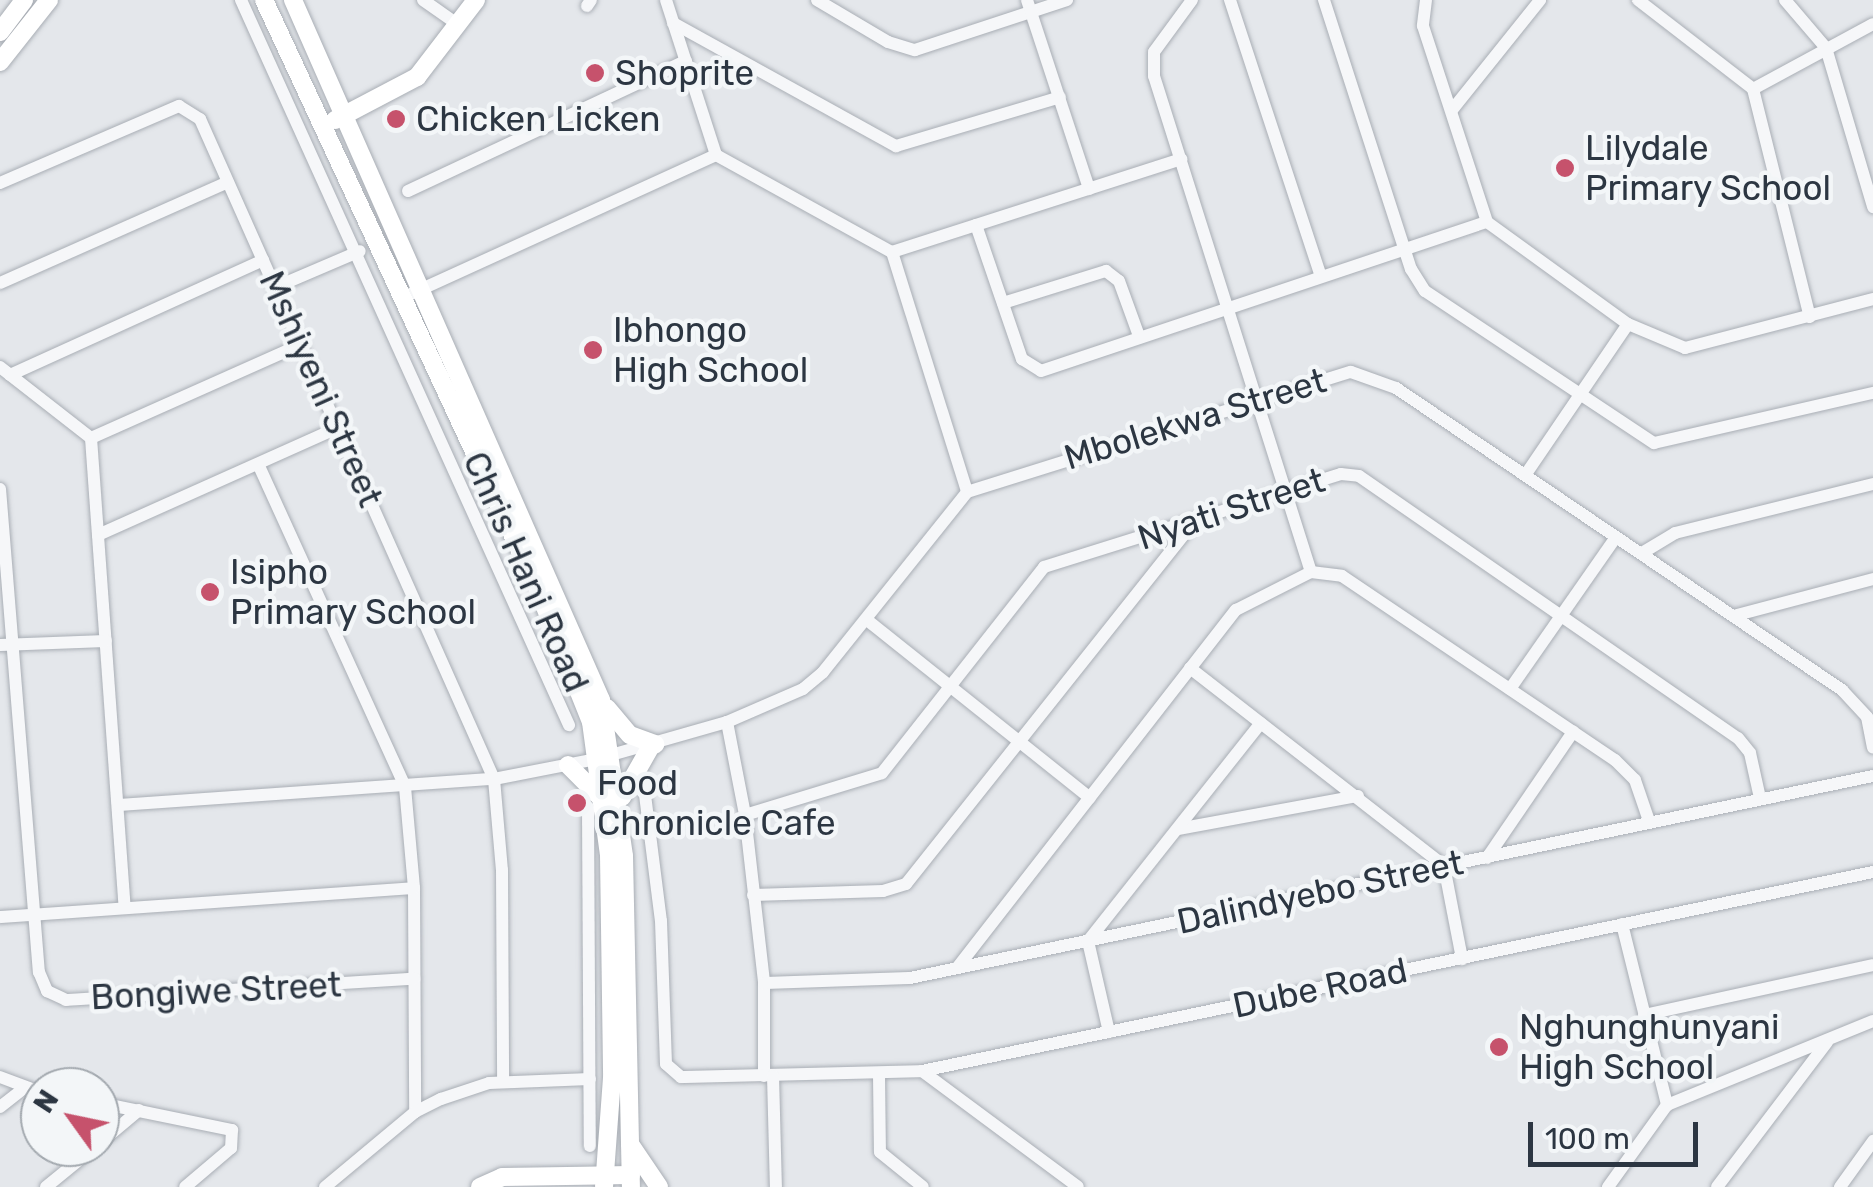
<!DOCTYPE html>
<html>
<head>
<meta charset="utf-8">
<style>
	body { margin:0 }
	#map { position:relative; width:1873px; height:1187px; overflow:hidden; background:#e4e7eb; font-family:Rubik,sans-serif }
	div>[style] { position:absolute }
	[style*='--x'] { left:calc(var(--x)*1px); top:calc(var(--y)*1px); width:calc(var(--w)*1px); rotate:calc(var(--a)*1deg) }
	.roads { filter:drop-shadow(0 0 2px #a9aeb5) drop-shadow(0 0 2px #a9aeb5) }
	.street>* { height:12px; margin:-6px; padding:0 6px; transform-origin:6px; border-radius:6px; background:#f6f7f9 }
	.secondary>* { height:18px; margin:-9px; padding:0 9px; transform-origin:9px; border-radius:9px; background:#fff }
	.dots>* { width:28px; height:28px; translate:-50% -50%; box-sizing:border-box; border:5px solid #f3f6f8; border-radius:50% }
	span { translate:-50% -50%; white-space:nowrap; text-align:center; line-height:1.15; -webkit-text-stroke:9px #f3f6f8; paint-order:stroke }
	.poi-label { font-size:35px; color:#2c3642 }
	.left { translate:0 -50%; text-align:left }
	.street-label { font-size:35px; color:#2c3642 }
	.north { position:absolute; left:20px; top:1067px; width:100px; height:100px; box-sizing:border-box; background:#f3f6f8; border:2px solid #a3a9af; border-radius:50%; rotate:303deg; font-size:28px; font-weight:700; line-height:40px; text-align:center; color:#2c3642 }
	.north::after { content:''; display:block; margin:auto; width:35px; height:45px; background:#c6526c; clip-path:polygon(50% 0,100% 100%,50% 72%,0 100%) }
	.scale { position:absolute; left:1528px; top:1122px; width:170px; height:45px; box-sizing:border-box; border:5px solid #2c3642; border-top:0; padding-left:12px; font-size:30px; line-height:35px; white-space:nowrap; color:#2c3642; -webkit-text-stroke:8px #f3f6f8; paint-order:stroke }
</style>
</head>
<body>
<div id="map">
	<div class="roads">
		<div class="street">
			<i style="--x:241;--y:0;--w:796;--a:65.66"></i>
			<i style="--x:423;--y:0;--w:42;--a:35.2"></i>
			<i style="--x:666;--y:0;--w:163;--a:72.1"></i>
			<i style="--x:817;--y:0;--w:82;--a:30.6"></i>
			<i style="--x:888;--y:42;--w:28;--a:17"></i>
			<i style="--x:915;--y:50;--w:160;--a:-18.2"></i>
			<i style="--x:1027;--y:0;--w:199;--a:71.8"></i>
			<i style="--x:1192;--y:0;--w:64;--a:126.2"></i>
			<i style="--x:1154;--y:52;--w:24;--a:90"></i>
			<i style="--x:1154;--y:76;--w:520;--a:72.44"></i>
			<i style="--x:1230;--y:0;--w:291;--a:71.8"></i>
			<i style="--x:1324;--y:0;--w:283;--a:72.1"></i>
			<i style="--x:1411;--y:269;--w:26;--a:58"></i>
			<i style="--x:1425;--y:291;--w:275;--a:33.6"></i>
			<i style="--x:1654;--y:443;--w:225;--a:-12.9"></i>
			<i style="--x:1426;--y:0;--w:26;--a:97"></i>
			<i style="--x:1423;--y:26;--w:206;--a:71.9"></i>
			<i style="--x:1487;--y:222;--w:174;--a:35.9"></i>
			<i style="--x:1628;--y:324;--w:62;--a:22.8"></i>
			<i style="--x:1685;--y:348;--w:194;--a:-14.6"></i>
			<i style="--x:1638;--y:0;--w:145;--a:37.7"></i>
			<i style="--x:1753;--y:89;--w:235;--a:76"></i>
			<i style="--x:1785;--y:0;--w:63;--a:49.5"></i>
			<i style="--x:1826;--y:48;--w:166;--a:73.5"></i>
			<i style="--x:587;--y:6;--w:7;--a:-56"></i>
			<i style="--x:673;--y:23;--w:255;--a:28.9"></i>
			<i style="--x:896;--y:146;--w:171;--a:-16.6"></i>
			<i style="--x:1753;--y:89;--w:136;--a:-28.4"></i>
			<i style="--x:1452;--y:110;--w:141;--a:-51.3"></i>
			<i style="--x:0;--y:183;--w:195;--a:-23.3"></i>
			<i style="--x:179;--y:106;--w:25;--a:32"></i>
			<i style="--x:200;--y:119;--w:723;--a:65.99"></i>
			<i style="--x:494;--y:779;--w:91;--a:85"></i>
			<i style="--x:502;--y:870;--w:212;--a:89.7"></i>
			<i style="--x:408;--y:191;--w:307;--a:-25.1"></i>
			<i style="--x:976;--y:225;--w:142;--a:71.1"></i>
			<i style="--x:1022;--y:359;--w:22;--a:32"></i>
			<i style="--x:1041;--y:371;--w:470;--a:-18.5"></i>
			<i style="--x:892;--y:252;--w:251;--a:72.6"></i>
			<i style="--x:0;--y:283;--w:249;--a:-23.9"></i>
			<i style="--x:276;--y:287;--w:91;--a:-23.2"></i>
			<i style="--x:402;--y:298;--w:345;--a:-24.5"></i>
			<i style="--x:716;--y:155;--w:201;--a:28.9"></i>
			<i style="--x:892;--y:252;--w:304;--a:-17.8"></i>
			<i style="--x:1003;--y:303;--w:108;--a:-17.3"></i>
			<i style="--x:1106;--y:271;--w:16;--a:38"></i>
			<i style="--x:1119;--y:281;--w:59;--a:70"></i>
			<i style="--x:0;--y:367;--w:115;--a:38"></i>
			<i style="--x:91;--y:438;--w:471;--a:85.9"></i>
			<i style="--x:10;--y:375;--w:278;--a:-24.4"></i>
			<i style="--x:91;--y:438;--w:231;--a:-24"></i>
			<i style="--x:259;--y:466;--w:353;--a:65.5"></i>
			<i style="--x:405;--y:787;--w:101;--a:84.9"></i>
			<i style="--x:414;--y:888;--w:224;--a:89.7"></i>
			<i style="--x:1526;--y:474;--w:181;--a:-55.8"></i>
			<i style="--x:0;--y:489;--w:485;--a:85.4"></i>
			<i style="--x:39;--y:972;--w:21;--a:67"></i>
			<i style="--x:47;--y:991;--w:21;--a:25"></i>
			<i style="--x:66;--y:1000;--w:349;--a:-3.5"></i>
			<i style="--x:98;--y:535;--w:262;--a:-24.1"></i>
			<i style="--x:1642;--y:553;--w:39;--a:-31"></i>
			<i style="--x:1675;--y:533;--w:204;--a:-13.9"></i>
			<i style="--x:1737;--y:615;--w:141;--a:-14.8"></i>
			<i style="--x:867;--y:620;--w:285;--a:38.6"></i>
			<i style="--x:0;--y:645;--w:106;--a:-2.2"></i>
			<i style="--x:1190;--y:668;--w:322;--a:37.9"></i>
			<i style="--x:1444;--y:866;--w:95;--a:79"></i>
			<i style="--x:1510;--y:689;--w:185;--a:-55.1"></i>
			<i style="--x:727;--y:722;--w:95;--a:79"></i>
			<i style="--x:745;--y:815;--w:169;--a:83.5"></i>
			<i style="--x:764;--y:983;--w:93;--a:90"></i>
			<i style="--x:643;--y:779;--w:143;--a:82.8"></i>
			<i style="--x:661;--y:921;--w:143;--a:88"></i>
			<i style="--x:666;--y:1064;--w:20;--a:41"></i>
			<i style="--x:681;--y:1077;--w:241;--a:-1.4"></i>
			<i style="--x:922;--y:1071;--w:972;--a:-11.82"></i>
			<i style="--x:118;--y:805;--w:377;--a:-4"></i>
			<i style="--x:494;--y:779;--w:105;--a:-11"></i>
			<i style="--x:597;--y:759;--w:135;--a:-15.9"></i>
			<i style="--x:727;--y:722;--w:83;--a:-23.5"></i>
			<i style="--x:803;--y:689;--w:26;--a:-40"></i>
			<i style="--x:823;--y:672;--w:231;--a:-51.3"></i>
			<i style="--x:967;--y:492;--w:402;--a:-17.4"></i>
			<i style="--x:1351;--y:372;--w:48;--a:19.6"></i>
			<i style="--x:1396;--y:388;--w:539;--a:34.1"></i>
			<i style="--x:1842;--y:690;--w:37;--a:47"></i>
			<i style="--x:1867;--y:717;--w:31;--a:79"></i>
			<i style="--x:588;--y:807;--w:339;--a:89.7"></i>
			<i style="--x:745;--y:815;--w:143;--a:-17"></i>
			<i style="--x:882;--y:773;--w:262;--a:-51.8"></i>
			<i style="--x:1044;--y:567;--w:311;--a:-17.4"></i>
			<i style="--x:1341;--y:474;--w:18;--a:6"></i>
			<i style="--x:1359;--y:476;--w:461;--a:34.7"></i>
			<i style="--x:1738;--y:738;--w:19;--a:51"></i>
			<i style="--x:1750;--y:753;--w:46;--a:77.5"></i>
			<i style="--x:1178;--y:829;--w:183;--a:-10.4"></i>
			<i style="--x:1487;--y:858;--w:153;--a:-55.7"></i>
			<i style="--x:753;--y:895;--w:130;--a:-1.8"></i>
			<i style="--x:883;--y:891;--w:24;--a:-17"></i>
			<i style="--x:906;--y:884;--w:460;--a:-51.5"></i>
			<i style="--x:0;--y:917;--w:415;--a:-4"></i>
			<i style="--x:1622;--y:924;--w:187;--a:76"></i>
			<i style="--x:957;--y:968;--w:454;--a:-52.1"></i>
			<i style="--x:1236;--y:610;--w:84;--a:-26.9"></i>
			<i style="--x:1311;--y:572;--w:31;--a:7"></i>
			<i style="--x:1342;--y:576;--w:329;--a:34"></i>
			<i style="--x:1615;--y:760;--w:28;--a:45"></i>
			<i style="--x:1635;--y:780;--w:43;--a:71.1"></i>
			<i style="--x:764;--y:983;--w:146;--a:-2"></i>
			<i style="--x:910;--y:978;--w:984;--a:-11.85"></i>
			<i style="--x:1644;--y:1015;--w:234;--a:-12.3"></i>
			<i style="--x:1109;--y:1032;--w:93;--a:-103"></i>
			<i style="--x:1088;--y:941;--w:278;--a:-51.6"></i>
			<i style="--x:922;--y:1071;--w:194;--a:36.6"></i>
			<i style="--x:879;--y:1075;--w:77;--a:89.3"></i>
			<i style="--x:880;--y:1152;--w:55;--a:39.1"></i>
			<i style="--x:773;--y:1076;--w:111;--a:88.5"></i>
			<i style="--x:0;--y:1077;--w:43;--a:20.6"></i>
			<i style="--x:100;--y:1103;--w:135;--a:11.6"></i>
			<i style="--x:232;--y:1130;--w:18;--a:93"></i>
			<i style="--x:231;--y:1148;--w:60;--a:139.7"></i>
			<i style="--x:0;--y:1107;--w:29;--a:-38"></i>
			<i style="--x:100;--y:1143;--w:51;--a:-40.2"></i>
			<i style="--x:46;--y:1187;--w:63;--a:-39.2"></i>
			<i style="--x:325;--y:1187;--w:117;--a:-39.8"></i>
			<i style="--x:415;--y:1112;--w:29;--a:-27"></i>
			<i style="--x:441;--y:1099;--w:51;--a:-18.4"></i>
			<i style="--x:489;--y:1083;--w:101;--a:-2.3"></i>
			<i style="--x:1608;--y:1187;--w:101;--a:-54.3"></i>
			<i style="--x:1667;--y:1105;--w:222;--a:-22.2"></i>
			<i style="--x:1717;--y:1187;--w:182;--a:-52.8"></i>
			<i style="--x:1840;--y:1187;--w:57;--a:-54.3"></i>
		</div>
		<div class="secondary">
			<i style="--x:264;--y:0;--w:647;--a:65.06"></i>
			<i style="--x:537;--y:587;--w:145;--a:68.2"></i>
			<i style="--x:591;--y:722;--w:134;--a:82.3"></i>
			<i style="--x:609;--y:855;--w:223;--a:89.2"></i>
			<i style="--x:612;--y:1078;--w:109;--a:94.2"></i>
			<i style="--x:293;--y:0;--w:765;--a:66.25"></i>
			<i style="--x:601;--y:700;--w:158;--a:81.6"></i>
			<i style="--x:624;--y:856;--w:331;--a:88.8"></i>
			<i style="--x:0;--y:32;--w:40;--a:-53"></i>
			<i style="--x:0;--y:62;--w:79;--a:-51.7"></i>
			<i style="--x:335;--y:120;--w:93;--a:-27.7"></i>
			<i style="--x:417;--y:77;--w:97;--a:-52.5"></i>
			<i style="--x:607;--y:708;--w:35;--a:50"></i>
			<i style="--x:630;--y:735;--w:27;--a:20"></i>
			<i style="--x:568;--y:765;--w:45;--a:45"></i>
			<i style="--x:622;--y:797;--w:59;--a:-60.4"></i>
			<i style="--x:630;--y:1144;--w:52;--a:56"></i>
			<i style="--x:480;--y:1187;--w:24;--a:-24"></i>
			<i style="--x:502;--y:1177;--w:129;--a:-0.9"></i>
		</div>
	</div>
	<div class="dots">
		<i style="left:595px;top:73px;background:#c6526c"></i>
		<i style="left:396px;top:119px;background:#c6526c"></i>
		<i style="left:1565px;top:168px;background:#c6526c"></i>
		<i style="left:593px;top:350px;background:#c6526c"></i>
		<i style="left:210px;top:592px;background:#c6526c"></i>
		<i style="left:577px;top:803px;background:#c6526c"></i>
		<i style="left:1499px;top:1047px;background:#c6526c"></i>
	</div>
	<div class="poi-label">
		<span class="left" style="left:615px;top:73px">Shoprite</span>
		<span class="left" style="left:416px;top:119px">Chicken Licken</span>
		<span class="left" style="left:1585px;top:168px">Lilydale<br>Primary School</span>
		<span class="left" style="left:613px;top:350px">Ibhongo<br>High School</span>
		<span class="left" style="left:230px;top:592px">Isipho<br>Primary School</span>
		<span class="left" style="left:597px;top:803px">Food<br>Chronicle Cafe</span>
		<span class="left" style="left:1519px;top:1047px">Nghunghunyani<br>High School</span>
	</div>
	<div class="street-label">
		<span style="left:321px;top:389px;rotate:66deg">Mshiyeni Street</span>
		<span style="left:1195px;top:419px;rotate:-17deg">Mbolekwa Street</span>
		<span style="left:1231px;top:509px;rotate:-18deg">Nyati Street</span>
		<span style="left:526px;top:572px;rotate:66deg">Chris Hani Road</span>
		<span style="left:1320px;top:892px;rotate:-12deg">Dalindyebo Street</span>
		<span style="left:1320px;top:988px;rotate:-12deg">Dube Road</span>
		<span style="left:216px;top:991px;rotate:-3deg">Bongiwe Street</span>
	</div>
	<div class="north">N</div>
	<div class="scale">100 m</div>
</div>
</body>
</html>
